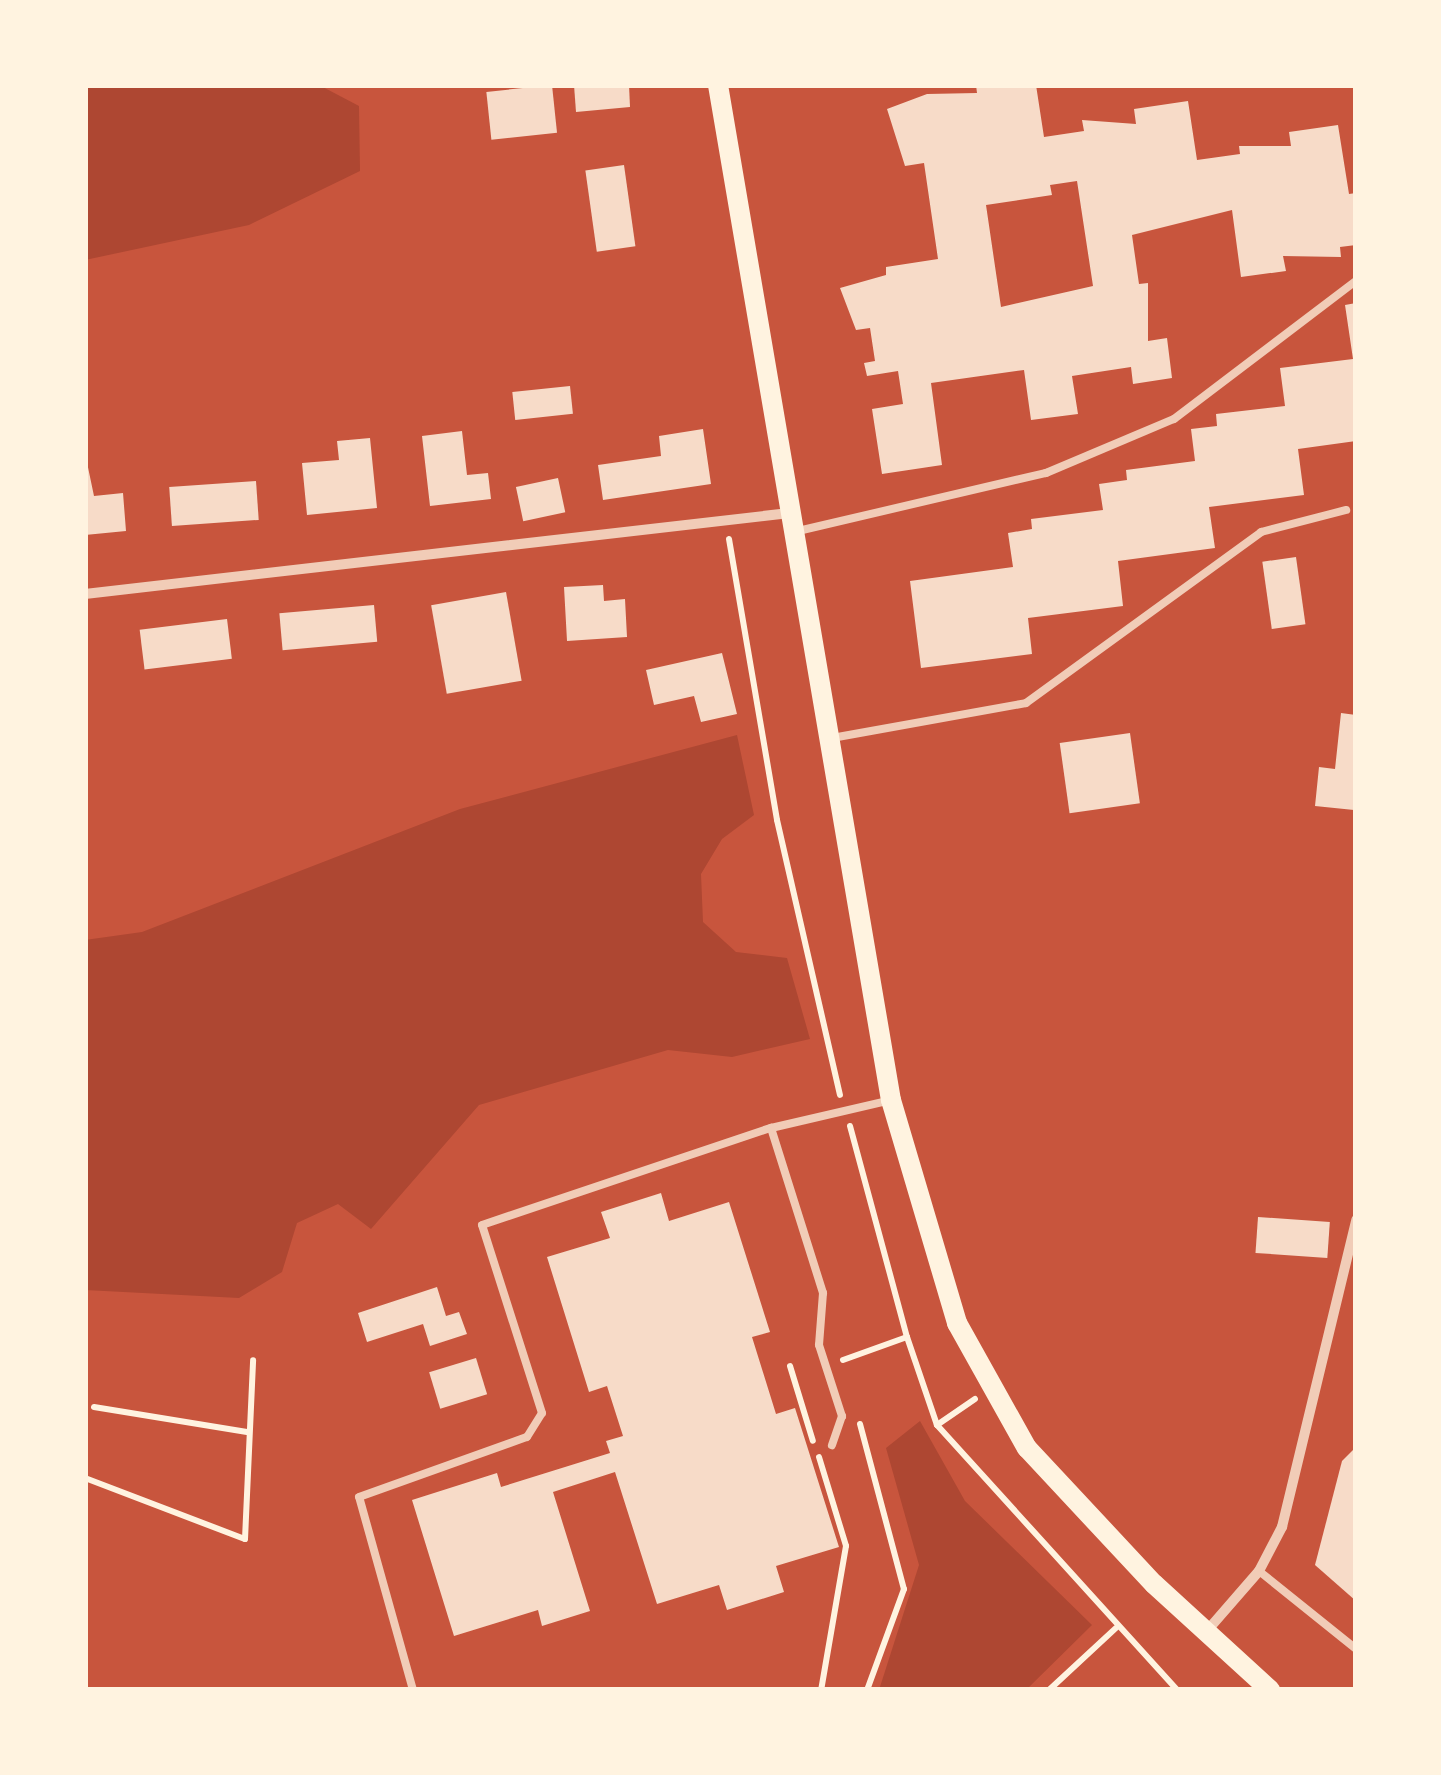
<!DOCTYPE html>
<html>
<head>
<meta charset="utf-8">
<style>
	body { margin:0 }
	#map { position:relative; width:1441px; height:1775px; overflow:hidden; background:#c8553d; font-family:Raleway,sans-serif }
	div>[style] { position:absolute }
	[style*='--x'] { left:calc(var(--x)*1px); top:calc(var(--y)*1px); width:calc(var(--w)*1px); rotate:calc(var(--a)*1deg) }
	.green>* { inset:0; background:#ae4732 }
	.building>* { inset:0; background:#f7dbc8; transform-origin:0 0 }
	.path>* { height:6px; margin:-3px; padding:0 3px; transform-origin:3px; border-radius:3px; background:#fff3e0 }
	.service>* { height:8px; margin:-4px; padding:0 4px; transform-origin:4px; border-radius:4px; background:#f1ccb7 }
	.minor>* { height:10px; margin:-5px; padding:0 5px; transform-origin:5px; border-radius:5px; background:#f1ccb7 }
	.secondary>* { height:20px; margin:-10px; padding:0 10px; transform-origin:10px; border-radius:10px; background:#fff3e0 }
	span { translate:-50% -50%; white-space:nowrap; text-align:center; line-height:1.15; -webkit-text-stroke:10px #fff3e0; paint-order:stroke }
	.frame { position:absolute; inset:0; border:88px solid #fff3e0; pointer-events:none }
</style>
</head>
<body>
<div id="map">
	<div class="green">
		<i style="clip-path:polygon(85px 85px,319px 85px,359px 106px,360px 171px,249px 225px,85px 260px)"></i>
		<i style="clip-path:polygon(737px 735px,754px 815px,722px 839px,701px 874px,703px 922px,736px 952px,787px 958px,810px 1039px,732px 1057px,668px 1050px,479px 1105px,371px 1229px,338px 1204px,297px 1223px,282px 1272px,239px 1298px,85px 1290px,85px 940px,142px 932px,460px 809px)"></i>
		<i style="clip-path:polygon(920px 1421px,965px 1501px,1092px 1625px,1026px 1690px,879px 1690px,919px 1565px,886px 1448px)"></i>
	</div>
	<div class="building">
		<i style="left:552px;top:85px;width:48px;height:66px;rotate:84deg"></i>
		<i style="clip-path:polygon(574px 85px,629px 85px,630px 107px,576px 112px)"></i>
		<i style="clip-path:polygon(evenodd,976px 85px,1036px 85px,1044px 137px,1084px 131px,1082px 120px,1136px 124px,1134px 109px,1188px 101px,1197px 160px,1240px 154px,1239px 146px,1291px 146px,1289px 132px,1338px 125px,1349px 194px,1356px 193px,1356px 245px,1340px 247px,1341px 257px,1283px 256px,1286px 271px,1241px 277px,1232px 210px,1132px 235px,1139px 284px,1148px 283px,1148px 341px,1167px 338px,1172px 378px,1133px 384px,1131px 367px,1072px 376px,1078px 414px,1031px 420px,1024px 370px,931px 383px,942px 465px,882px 474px,872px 409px,903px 404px,898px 371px,867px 376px,864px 363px,875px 361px,870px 328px,856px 330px,840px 288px,886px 275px,886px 267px,938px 259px,924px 163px,905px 166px,887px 109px,927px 94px,977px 93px,976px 85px,1077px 181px,1093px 286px,1001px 307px,986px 205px,1052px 195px,1050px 185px,1077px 181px)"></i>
		<i style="left:624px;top:165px;width:82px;height:39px;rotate:82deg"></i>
		<i style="clip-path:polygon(1356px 303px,1356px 441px,1298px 449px,1304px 495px,1209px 507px,1215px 548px,1118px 561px,1123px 606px,1028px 618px,1032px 654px,921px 668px,910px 581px,1013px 567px,1008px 533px,1032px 529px,1031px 519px,1103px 510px,1099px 484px,1127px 480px,1126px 470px,1195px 461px,1191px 429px,1217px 426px,1216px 414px,1285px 406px,1280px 368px,1353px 359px,1345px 305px)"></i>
		<i style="left:570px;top:386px;width:28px;height:58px;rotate:84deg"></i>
		<i style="clip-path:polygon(703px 429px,711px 484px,603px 500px,598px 465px,661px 456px,659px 436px)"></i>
		<i style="clip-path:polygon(462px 431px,467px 475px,488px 473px,491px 499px,430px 506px,422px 436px)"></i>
		<i style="clip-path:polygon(370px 438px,377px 508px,307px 515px,302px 463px,339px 460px,337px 441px)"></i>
		<i style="clip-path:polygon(85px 453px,94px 496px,123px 493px,126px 531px,85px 535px)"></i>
		<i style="left:558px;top:478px;width:35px;height:43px;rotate:78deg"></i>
		<i style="left:256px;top:481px;width:39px;height:87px;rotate:86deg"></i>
		<i style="left:1296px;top:557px;width:68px;height:34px;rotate:82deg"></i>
		<i style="clip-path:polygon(603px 585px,604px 601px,625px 599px,627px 637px,567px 641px,564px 587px)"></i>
		<i style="left:506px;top:592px;width:90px;height:76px;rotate:80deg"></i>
		<i style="left:374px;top:605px;width:37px;height:95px;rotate:85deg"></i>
		<i style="left:227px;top:619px;width:40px;height:88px;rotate:83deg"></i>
		<i style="clip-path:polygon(722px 653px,737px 714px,701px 722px,694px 696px,654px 705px,646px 670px)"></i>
		<i style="clip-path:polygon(1341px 713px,1356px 715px,1354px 810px,1315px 806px,1319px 767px,1335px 769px)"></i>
		<i style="left:1130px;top:733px;width:71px;height:71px;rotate:82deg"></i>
		<i style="clip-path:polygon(661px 1193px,669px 1221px,729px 1202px,770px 1332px,752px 1337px,776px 1414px,795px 1408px,839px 1547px,776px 1566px,784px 1592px,727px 1610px,719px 1585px,657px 1604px,615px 1472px,553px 1492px,590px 1611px,542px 1626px,538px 1610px,454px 1636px,412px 1500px,497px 1473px,501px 1487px,610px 1453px,606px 1441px,623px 1436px,607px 1386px,589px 1392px,547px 1257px,610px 1238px,601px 1212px)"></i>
		<i style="left:1258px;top:1217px;width:72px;height:36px;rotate:4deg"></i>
		<i style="clip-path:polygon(437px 1287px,446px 1316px,459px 1312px,467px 1334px,430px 1346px,423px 1324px,367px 1342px,358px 1313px)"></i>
		<i style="left:476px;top:1358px;width:38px;height:49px;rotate:73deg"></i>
		<i style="clip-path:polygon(1356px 1447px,1356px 1601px,1315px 1565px,1342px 1461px)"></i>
	</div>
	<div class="path">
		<i style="--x:729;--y:539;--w:285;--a:80.3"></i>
		<i style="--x:777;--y:820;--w:282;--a:77.1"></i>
		<i style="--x:850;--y:1126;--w:219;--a:74.9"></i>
		<i style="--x:843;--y:1360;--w:68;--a:-19.8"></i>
		<i style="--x:907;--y:1337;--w:93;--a:71.2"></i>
		<i style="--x:937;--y:1425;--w:46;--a:-34.4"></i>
		<i style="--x:790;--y:1366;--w:78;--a:73"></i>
		<i style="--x:94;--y:1407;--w:155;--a:9.3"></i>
		<i style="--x:860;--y:1424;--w:171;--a:75.1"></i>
		<i style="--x:904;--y:1589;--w:108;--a:110.1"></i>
		<i style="--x:937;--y:1425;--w:358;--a:47.8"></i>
		<i style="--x:819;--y:1457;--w:93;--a:73.1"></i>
		<i style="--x:846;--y:1546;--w:146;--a:99.8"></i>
		<i style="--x:85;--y:1478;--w:171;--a:20.9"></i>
		<i style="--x:245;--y:1539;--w:179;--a:-87.4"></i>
		<i style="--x:1049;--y:1690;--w:91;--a:-42.8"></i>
	</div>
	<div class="service">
		<i style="--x:798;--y:531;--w:255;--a:-13.2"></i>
		<i style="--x:1046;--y:473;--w:139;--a:-22.9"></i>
		<i style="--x:1174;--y:419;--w:228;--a:-37.2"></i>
		<i style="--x:832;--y:738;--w:197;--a:-10.2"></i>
		<i style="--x:1026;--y:703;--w:291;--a:-36"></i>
		<i style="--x:1261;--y:532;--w:88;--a:-14.5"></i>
		<i style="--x:771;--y:1128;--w:173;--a:72.5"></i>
		<i style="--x:823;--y:1293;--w:52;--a:94.4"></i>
		<i style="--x:819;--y:1345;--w:75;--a:72.1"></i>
		<i style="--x:842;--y:1416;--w:31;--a:109"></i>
		<i style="--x:1259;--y:1571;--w:124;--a:38.8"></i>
		<i style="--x:413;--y:1690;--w:200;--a:-105.6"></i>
		<i style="--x:359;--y:1497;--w:178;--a:-19.7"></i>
		<i style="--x:527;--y:1437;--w:28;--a:-58"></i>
		<i style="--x:542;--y:1413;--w:197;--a:-107.7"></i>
		<i style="--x:482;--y:1225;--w:305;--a:-18.6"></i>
		<i style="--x:771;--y:1128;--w:123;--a:-13.1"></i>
	</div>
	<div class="minor">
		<i style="--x:85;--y:594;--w:709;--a:-6.56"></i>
		<i style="--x:1206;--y:1632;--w:81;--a:-49"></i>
		<i style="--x:1259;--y:1571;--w:50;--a:-62.4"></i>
		<i style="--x:1282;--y:1527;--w:316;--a:-76.4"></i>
	</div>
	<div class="secondary">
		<i style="--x:718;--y:85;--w:1030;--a:80.33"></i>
		<i style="--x:891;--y:1100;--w:233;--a:73.5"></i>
		<i style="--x:957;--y:1323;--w:143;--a:60.8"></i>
		<i style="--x:1027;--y:1448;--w:186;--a:47"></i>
		<i style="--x:1154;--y:1584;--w:157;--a:42.4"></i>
	</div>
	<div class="frame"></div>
</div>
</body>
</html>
